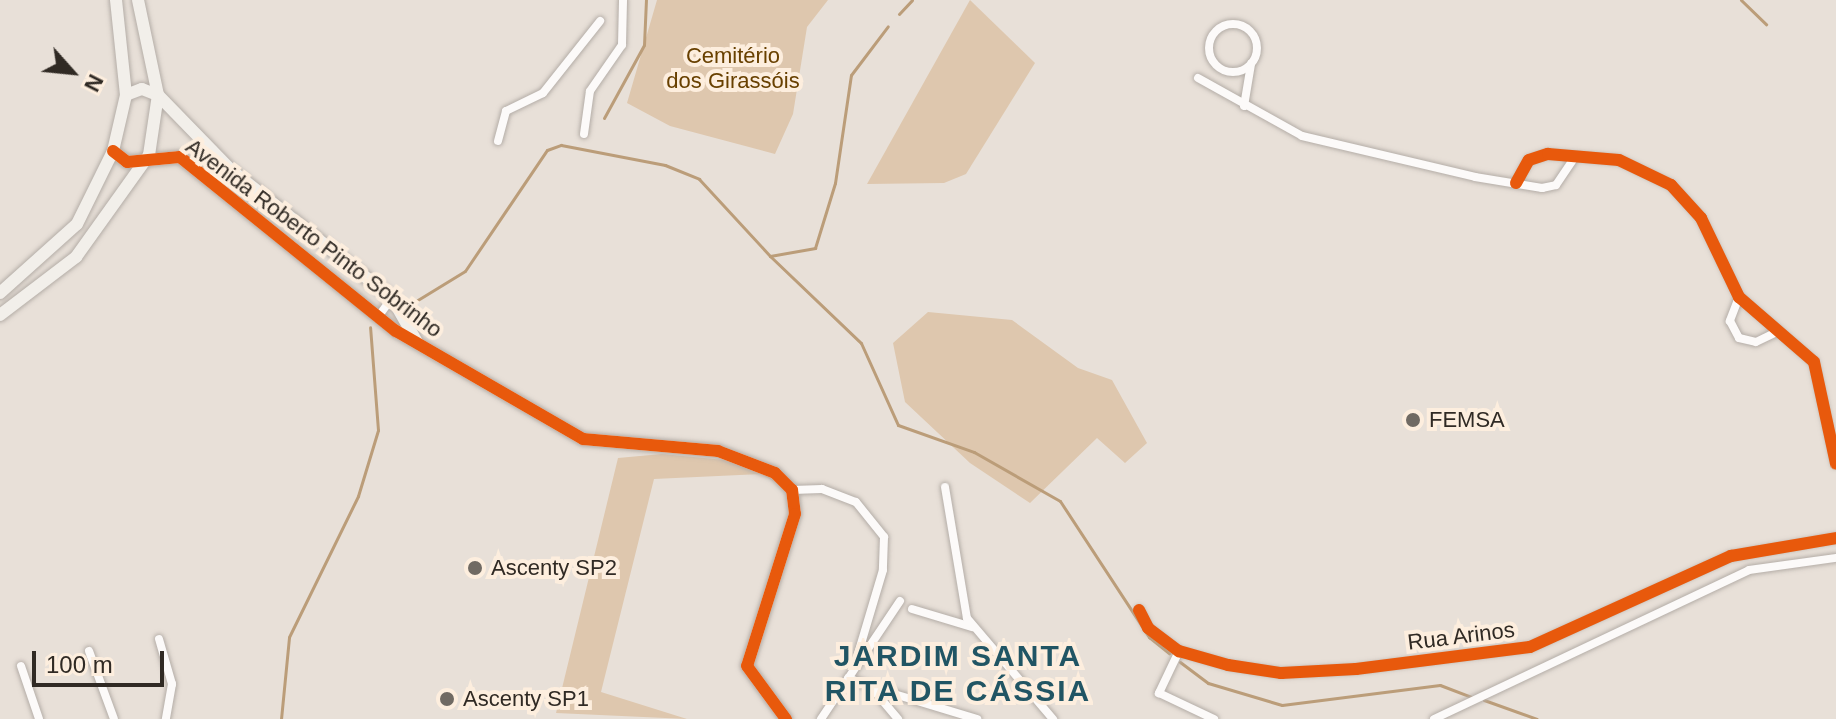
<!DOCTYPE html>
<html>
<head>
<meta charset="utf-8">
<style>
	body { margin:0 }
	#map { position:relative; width:1836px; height:719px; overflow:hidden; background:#e8e0d8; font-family:Helvetica,sans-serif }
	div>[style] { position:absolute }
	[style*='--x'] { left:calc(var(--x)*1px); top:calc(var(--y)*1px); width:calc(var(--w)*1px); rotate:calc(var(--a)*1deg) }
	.green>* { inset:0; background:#dec7ae }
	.stream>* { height:3px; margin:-1.5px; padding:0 1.5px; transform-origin:1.5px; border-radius:1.5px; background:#bb9d79 }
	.roads { filter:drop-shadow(0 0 2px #b4ada7) drop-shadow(0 0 2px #b4ada7) }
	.street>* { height:8px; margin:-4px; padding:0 4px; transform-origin:4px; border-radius:4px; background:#fcfaf9 }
	.street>.ring { margin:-4px; padding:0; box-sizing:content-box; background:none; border:8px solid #fcfaf9; border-radius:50% }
	.secondary>* { height:12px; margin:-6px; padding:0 6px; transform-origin:6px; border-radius:6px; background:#f2efea }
	.cycleway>* { height:12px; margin:-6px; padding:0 6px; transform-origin:6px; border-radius:6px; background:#e8590c }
	.dots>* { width:22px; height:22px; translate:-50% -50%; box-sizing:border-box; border:4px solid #fdeede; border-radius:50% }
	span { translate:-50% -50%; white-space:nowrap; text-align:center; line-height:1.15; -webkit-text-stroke:8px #fdeede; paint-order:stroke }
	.park-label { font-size:22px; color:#684000 }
	.street-label { font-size:22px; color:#302a24 }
	.poi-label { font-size:22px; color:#302a24 }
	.left { translate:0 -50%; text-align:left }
	.district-label { font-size:30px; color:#215564; font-weight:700; letter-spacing:2px }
	.north { position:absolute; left:32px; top:32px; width:80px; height:80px; -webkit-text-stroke:6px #fdeede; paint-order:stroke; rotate:117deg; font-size:22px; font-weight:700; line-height:32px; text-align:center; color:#302a24 }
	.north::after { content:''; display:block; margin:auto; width:28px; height:36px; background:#302a24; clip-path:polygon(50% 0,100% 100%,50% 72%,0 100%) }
	.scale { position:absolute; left:32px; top:651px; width:132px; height:36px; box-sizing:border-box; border:4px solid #302a24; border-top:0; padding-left:10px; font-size:24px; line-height:28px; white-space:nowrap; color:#302a24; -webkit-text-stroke:6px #fdeede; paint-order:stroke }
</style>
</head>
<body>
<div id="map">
	<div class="green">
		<i style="clip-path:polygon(657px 0,828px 0,807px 27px,793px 114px,775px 154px,670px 126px,627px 103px)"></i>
		<i style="clip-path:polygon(970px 0,1035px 63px,966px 174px,944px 183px,867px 184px)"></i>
		<i style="clip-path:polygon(928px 312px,1012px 320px,1078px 368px,1112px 380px,1147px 443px,1125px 463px,1097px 438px,1030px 503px,970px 463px,905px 402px,893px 343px)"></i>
		<i style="clip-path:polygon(662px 454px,756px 463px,785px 488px,761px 474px,654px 479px,601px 692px,687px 719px,556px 713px,618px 458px)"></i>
	</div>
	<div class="stream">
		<i style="--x:1741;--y:0;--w:35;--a:44"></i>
		<i style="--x:899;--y:14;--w:19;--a:-47"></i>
		<i style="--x:604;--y:118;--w:83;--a:-61.3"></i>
		<i style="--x:644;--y:45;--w:45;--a:-87.5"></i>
		<i style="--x:770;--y:256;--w:126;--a:43.7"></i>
		<i style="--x:861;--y:343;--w:90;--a:65.7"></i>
		<i style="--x:898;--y:425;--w:81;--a:19.6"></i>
		<i style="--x:974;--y:452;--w:99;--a:29.7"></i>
		<i style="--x:1060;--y:501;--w:163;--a:56.8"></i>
		<i style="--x:1149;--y:637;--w:26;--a:39"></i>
		<i style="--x:416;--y:301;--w:57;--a:-31.5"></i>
		<i style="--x:465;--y:271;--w:146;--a:-55.9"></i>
		<i style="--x:547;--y:150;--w:15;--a:-20"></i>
		<i style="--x:561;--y:145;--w:106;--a:10.9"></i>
		<i style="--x:665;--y:165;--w:37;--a:22"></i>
		<i style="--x:699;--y:179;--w:105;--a:47.3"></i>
		<i style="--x:770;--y:256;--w:46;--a:-10.1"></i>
		<i style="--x:815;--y:248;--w:68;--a:-72.9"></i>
		<i style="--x:835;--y:183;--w:109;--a:-81.6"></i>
		<i style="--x:851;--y:75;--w:61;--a:-52.9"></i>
		<i style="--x:1180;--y:662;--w:35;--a:37"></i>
		<i style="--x:1208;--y:683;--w:77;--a:16.6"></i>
		<i style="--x:1282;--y:705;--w:159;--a:-7.2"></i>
		<i style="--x:1440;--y:685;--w:34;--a:21"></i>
		<i style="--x:1484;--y:700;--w:56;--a:19.7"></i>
		<i style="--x:281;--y:719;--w:82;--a:-84.4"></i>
		<i style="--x:289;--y:637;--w:157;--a:-63.9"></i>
		<i style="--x:358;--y:496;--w:69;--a:-73.1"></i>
		<i style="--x:378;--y:430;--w:103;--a:-94.4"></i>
	</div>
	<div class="roads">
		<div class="street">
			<i class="ring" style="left:1209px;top:24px;width:40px;height:40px"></i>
			<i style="--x:1198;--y:78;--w:119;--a:29.1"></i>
			<i style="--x:1302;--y:136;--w:178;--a:13.3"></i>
			<i style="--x:1475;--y:177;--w:68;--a:9.3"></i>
			<i style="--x:1542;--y:188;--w:14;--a:-12"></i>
			<i style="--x:1556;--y:185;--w:29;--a:-56"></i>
			<i style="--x:1244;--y:106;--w:43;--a:-80.5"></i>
			<i style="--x:584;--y:134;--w:43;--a:-82.1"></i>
			<i style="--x:590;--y:91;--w:56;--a:-55.2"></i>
			<i style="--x:622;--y:45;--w:45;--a:-88.7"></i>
			<i style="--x:498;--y:141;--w:31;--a:-75"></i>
			<i style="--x:506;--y:111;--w:41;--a:-25.9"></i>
			<i style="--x:543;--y:93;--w:92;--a:-51.6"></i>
			<i style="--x:1516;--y:183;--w:26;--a:-61"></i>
			<i style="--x:1529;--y:160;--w:20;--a:-18"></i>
			<i style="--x:1548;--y:154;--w:71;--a:4.8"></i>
			<i style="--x:1619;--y:160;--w:58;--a:25.7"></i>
			<i style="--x:1671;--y:185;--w:45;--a:47.7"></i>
			<i style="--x:1701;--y:218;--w:88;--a:64.3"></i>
			<i style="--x:1739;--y:297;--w:99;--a:40.9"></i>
			<i style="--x:1814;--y:362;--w:104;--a:77.8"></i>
			<i style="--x:1739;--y:297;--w:26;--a:111"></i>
			<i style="--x:1730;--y:321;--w:19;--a:62"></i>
			<i style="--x:1739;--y:338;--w:17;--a:13"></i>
			<i style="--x:1756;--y:342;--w:25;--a:-26"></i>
			<i style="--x:378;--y:317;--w:24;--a:-54"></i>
			<i style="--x:945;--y:487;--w:133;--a:80.5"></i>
			<i style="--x:967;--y:618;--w:133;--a:49.6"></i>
			<i style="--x:792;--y:490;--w:30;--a:-2"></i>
			<i style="--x:822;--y:489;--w:36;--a:21"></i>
			<i style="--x:856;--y:502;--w:45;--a:51.3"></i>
			<i style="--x:884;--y:537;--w:33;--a:92"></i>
			<i style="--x:883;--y:570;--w:98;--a:106.6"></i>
			<i style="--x:912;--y:609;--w:63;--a:16.7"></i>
			<i style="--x:1139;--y:610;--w:20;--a:63"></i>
			<i style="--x:1148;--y:628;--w:39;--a:37"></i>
			<i style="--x:1179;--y:651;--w:51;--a:15.9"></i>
			<i style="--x:1228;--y:665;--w:54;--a:8.6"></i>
			<i style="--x:1281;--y:673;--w:75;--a:-3.1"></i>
			<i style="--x:1356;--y:669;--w:175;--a:-7.2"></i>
			<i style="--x:1530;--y:647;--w:221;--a:-24.4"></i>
			<i style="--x:1731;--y:556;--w:107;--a:-9.7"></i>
			<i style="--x:159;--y:639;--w:47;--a:73.9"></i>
			<i style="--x:172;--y:684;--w:36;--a:100"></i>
			<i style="--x:89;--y:651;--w:72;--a:69.8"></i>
			<i style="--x:1179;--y:651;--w:47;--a:115.5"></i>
			<i style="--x:1159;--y:693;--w:61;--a:25.3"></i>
			<i style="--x:21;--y:666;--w:56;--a:71.2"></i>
			<i style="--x:848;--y:678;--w:25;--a:21"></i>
			<i style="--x:871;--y:687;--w:42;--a:49.8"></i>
			<i style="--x:871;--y:687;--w:111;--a:16.8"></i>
			<i style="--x:821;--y:719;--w:142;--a:-56.2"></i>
			<i style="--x:1434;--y:719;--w:348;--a:-25.3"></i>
			<i style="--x:1749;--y:570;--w:88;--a:-7.9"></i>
		</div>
		<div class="secondary">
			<i style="--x:126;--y:95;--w:17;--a:-21"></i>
			<i style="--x:142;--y:89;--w:17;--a:21"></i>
			<i style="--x:158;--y:95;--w:105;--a:45.8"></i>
			<i style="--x:231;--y:170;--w:206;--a:38.5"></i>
			<i style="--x:392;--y:298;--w:51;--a:60.4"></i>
			<i style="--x:113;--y:151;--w:18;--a:38"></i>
			<i style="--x:127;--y:162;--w:53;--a:-5.4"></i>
			<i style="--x:180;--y:157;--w:277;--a:38.9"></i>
			<i style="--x:396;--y:331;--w:216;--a:30"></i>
			<i style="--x:583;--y:439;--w:136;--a:5.1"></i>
			<i style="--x:718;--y:451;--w:61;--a:21.1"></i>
			<i style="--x:775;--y:473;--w:24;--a:45"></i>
			<i style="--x:792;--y:490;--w:24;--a:83"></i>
			<i style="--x:795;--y:514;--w:159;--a:107.5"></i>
			<i style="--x:747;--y:666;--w:66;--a:53.7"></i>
			<i style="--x:0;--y:293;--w:103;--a:-41.9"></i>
			<i style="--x:77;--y:224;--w:81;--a:-63.7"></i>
			<i style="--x:113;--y:151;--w:57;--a:-76.9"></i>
			<i style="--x:126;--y:95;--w:96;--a:-96"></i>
			<i style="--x:0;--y:315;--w:96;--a:-37.3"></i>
			<i style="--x:76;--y:257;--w:125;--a:-54.4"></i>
			<i style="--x:149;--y:155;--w:61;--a:-81.5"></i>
			<i style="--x:158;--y:95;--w:97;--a:-101.9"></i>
		</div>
	</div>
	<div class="cycleway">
		<i style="--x:113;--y:151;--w:18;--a:38"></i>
		<i style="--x:127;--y:162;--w:53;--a:-5.4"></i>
		<i style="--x:180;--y:157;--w:277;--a:38.9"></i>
		<i style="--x:396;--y:331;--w:216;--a:30"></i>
		<i style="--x:583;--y:439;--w:136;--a:5.1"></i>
		<i style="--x:718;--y:451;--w:61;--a:21.1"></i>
		<i style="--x:775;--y:473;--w:24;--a:45"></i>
		<i style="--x:792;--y:490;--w:24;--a:83"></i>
		<i style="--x:795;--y:514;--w:159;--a:107.5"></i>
		<i style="--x:747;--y:666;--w:66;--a:53.7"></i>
		<i style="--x:1516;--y:183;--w:26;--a:-61"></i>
		<i style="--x:1529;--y:160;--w:20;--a:-18"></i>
		<i style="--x:1548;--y:154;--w:71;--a:4.8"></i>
		<i style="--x:1619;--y:160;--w:58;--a:25.7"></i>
		<i style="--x:1671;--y:185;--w:45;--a:47.7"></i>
		<i style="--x:1701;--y:218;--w:88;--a:64.3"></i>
		<i style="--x:1739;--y:297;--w:99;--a:40.9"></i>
		<i style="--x:1814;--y:362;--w:104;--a:77.8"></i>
		<i style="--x:1139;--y:610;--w:20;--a:63"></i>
		<i style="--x:1148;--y:628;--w:39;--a:37"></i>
		<i style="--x:1179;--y:651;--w:51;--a:15.9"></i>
		<i style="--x:1228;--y:665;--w:54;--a:8.6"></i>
		<i style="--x:1281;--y:673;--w:75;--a:-3.1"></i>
		<i style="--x:1356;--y:669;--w:175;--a:-7.2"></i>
		<i style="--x:1530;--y:647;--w:221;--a:-24.4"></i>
		<i style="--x:1731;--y:556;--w:107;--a:-9.7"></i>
	</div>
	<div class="dots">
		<i style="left:1413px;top:420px;background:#706a63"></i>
		<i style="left:475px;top:568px;background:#706a63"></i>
		<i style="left:447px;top:699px;background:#706a63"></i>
	</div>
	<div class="park-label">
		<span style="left:733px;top:68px">Cemitério<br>dos Girassóis</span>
	</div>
	<div class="street-label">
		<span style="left:314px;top:238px;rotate:37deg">Avenida Roberto Pinto Sobrinho</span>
		<span style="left:1461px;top:636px;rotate:-7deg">Rua Arinos</span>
	</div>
	<div class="poi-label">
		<span class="left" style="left:1429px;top:420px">FEMSA</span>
		<span class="left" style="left:491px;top:568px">Ascenty SP2</span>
		<span class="left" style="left:463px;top:699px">Ascenty SP1</span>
	</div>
	<div class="district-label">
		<span style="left:958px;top:673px">JARDIM SANTA<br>RITA DE CÁSSIA</span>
	</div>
	<div class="north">N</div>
	<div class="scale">100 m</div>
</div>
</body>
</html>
